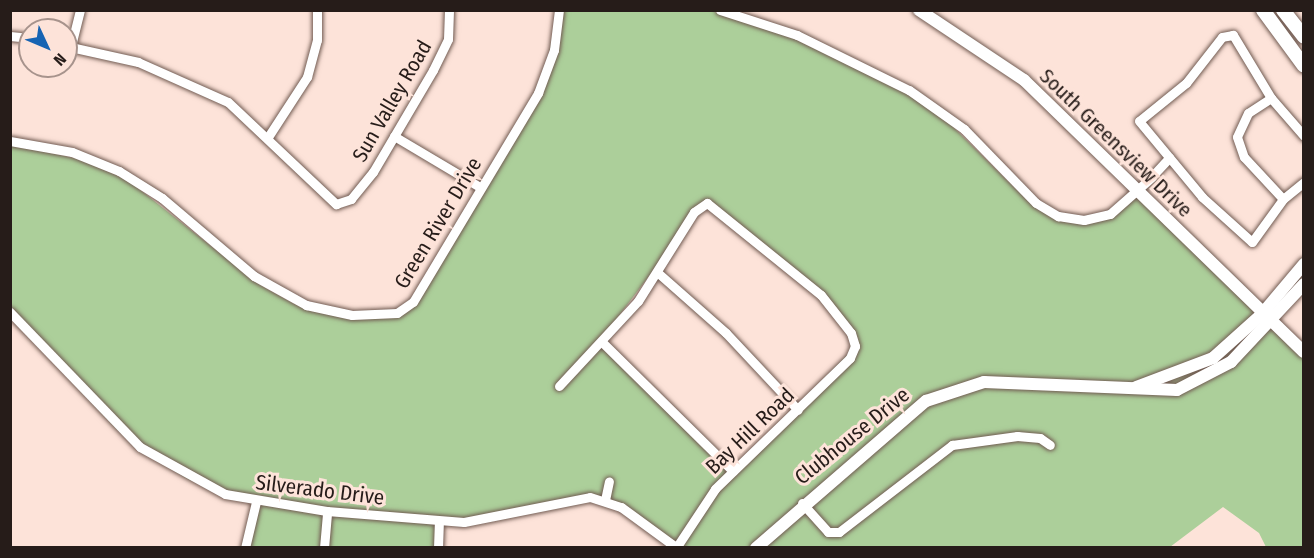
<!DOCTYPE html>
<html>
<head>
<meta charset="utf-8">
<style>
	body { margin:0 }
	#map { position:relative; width:1314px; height:558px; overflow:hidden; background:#fde3d9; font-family:"Fira Sans Condensed",sans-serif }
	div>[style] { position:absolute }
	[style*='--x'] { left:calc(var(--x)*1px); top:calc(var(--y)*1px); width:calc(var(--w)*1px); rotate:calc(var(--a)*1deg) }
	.green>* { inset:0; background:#accf9a }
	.roads { filter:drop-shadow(0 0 2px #715b52) drop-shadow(0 0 2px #715b52) }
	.street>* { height:9px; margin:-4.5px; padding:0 4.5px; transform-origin:4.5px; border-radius:4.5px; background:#fff }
	.secondary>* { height:12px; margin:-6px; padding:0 6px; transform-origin:6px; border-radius:6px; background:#fff }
	.primary>* { height:14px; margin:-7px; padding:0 7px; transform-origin:7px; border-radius:7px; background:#fff }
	span { translate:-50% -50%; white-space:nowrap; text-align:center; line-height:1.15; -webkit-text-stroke:6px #fde3d9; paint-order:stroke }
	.street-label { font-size:21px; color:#261c19 }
	.frame { position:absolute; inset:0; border:12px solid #261c19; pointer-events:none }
	.north { position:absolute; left:18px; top:18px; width:60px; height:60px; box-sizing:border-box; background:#fde3d9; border:2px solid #a7938c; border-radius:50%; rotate:134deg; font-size:16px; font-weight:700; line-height:24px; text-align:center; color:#261c19 }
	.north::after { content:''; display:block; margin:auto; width:21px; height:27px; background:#1764b3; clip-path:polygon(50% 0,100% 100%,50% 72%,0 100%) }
</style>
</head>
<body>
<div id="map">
	<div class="green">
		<i style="clip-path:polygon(evenodd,556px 11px,711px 11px,779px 32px,900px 88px,948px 122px,1032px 205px,1052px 217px,1097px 219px,1135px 191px,1303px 352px,1303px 547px,1266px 547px,1259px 533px,1223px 507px,1170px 547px,676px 547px,601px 499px,504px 517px,439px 521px,437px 547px,241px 547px,253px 502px,189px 480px,150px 457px,117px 430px,11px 318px,11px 144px,82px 160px,129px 181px,260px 285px,294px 304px,343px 316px,405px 308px,526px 111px,548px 60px,556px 11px,702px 206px,713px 209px,820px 297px,850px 339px,850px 352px,730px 471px,599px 342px,702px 206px)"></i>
	</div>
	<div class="roads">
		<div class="street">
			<i style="--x:720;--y:10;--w:81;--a:18"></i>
			<i style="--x:797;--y:35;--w:125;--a:26.2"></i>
			<i style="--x:909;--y:90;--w:67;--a:35.3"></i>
			<i style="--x:964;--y:129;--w:103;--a:45.8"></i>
			<i style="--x:1036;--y:203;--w:26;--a:31"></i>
			<i style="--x:1058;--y:216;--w:26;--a:9"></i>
			<i style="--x:1084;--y:220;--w:27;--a:-13"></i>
			<i style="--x:1110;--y:214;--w:56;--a:-41.4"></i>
			<i style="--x:10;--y:36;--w:20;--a:6"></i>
			<i style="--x:66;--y:46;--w:74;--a:12.5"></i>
			<i style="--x:138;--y:62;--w:98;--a:24"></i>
			<i style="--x:228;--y:102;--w:149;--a:43.4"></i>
			<i style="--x:336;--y:204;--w:16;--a:-18"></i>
			<i style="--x:351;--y:199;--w:35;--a:-51"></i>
			<i style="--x:373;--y:172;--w:118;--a:-59.5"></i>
			<i style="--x:433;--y:70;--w:34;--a:-64"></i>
			<i style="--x:448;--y:39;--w:29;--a:-88"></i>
			<i style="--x:71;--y:46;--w:37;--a:-76"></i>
			<i style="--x:1271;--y:98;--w:27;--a:147"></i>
			<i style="--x:1248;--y:113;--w:26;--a:115"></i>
			<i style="--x:1237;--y:137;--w:21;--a:71"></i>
			<i style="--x:1244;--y:157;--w:57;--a:47.1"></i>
			<i style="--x:394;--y:136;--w:100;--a:30.7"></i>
			<i style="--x:1304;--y:136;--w:50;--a:-131"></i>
			<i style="--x:1271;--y:98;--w:74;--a:-121.1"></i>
			<i style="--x:1233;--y:35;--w:11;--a:170"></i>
			<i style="--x:1222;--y:37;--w:58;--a:128"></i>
			<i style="--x:1186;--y:83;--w:60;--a:141"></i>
			<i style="--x:1139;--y:121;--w:99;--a:50.3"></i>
			<i style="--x:1202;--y:197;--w:67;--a:42"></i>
			<i style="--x:1252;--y:242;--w:53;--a:-54.2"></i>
			<i style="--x:1283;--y:199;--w:27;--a:-39"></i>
			<i style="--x:268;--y:137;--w:72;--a:-57"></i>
			<i style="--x:307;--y:77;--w:38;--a:-75"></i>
			<i style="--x:317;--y:40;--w:30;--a:-90"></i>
			<i style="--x:10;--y:141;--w:63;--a:10.1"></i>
			<i style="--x:72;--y:152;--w:51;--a:22"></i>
			<i style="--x:119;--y:171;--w:51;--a:32.1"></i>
			<i style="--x:162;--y:198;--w:121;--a:40.3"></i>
			<i style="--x:254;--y:276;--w:60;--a:29.1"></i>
			<i style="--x:306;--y:305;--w:47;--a:12.3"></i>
			<i style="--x:352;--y:315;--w:45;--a:-2.5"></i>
			<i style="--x:397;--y:313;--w:19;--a:-35"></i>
			<i style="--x:413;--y:302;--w:244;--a:-59.1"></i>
			<i style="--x:538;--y:93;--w:46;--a:-69.6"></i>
			<i style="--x:554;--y:50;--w:40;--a:-82.9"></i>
			<i style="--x:1155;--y:173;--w:21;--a:-47"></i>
			<i style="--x:657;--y:272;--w:92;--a:41.5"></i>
			<i style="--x:726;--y:333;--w:105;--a:46.9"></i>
			<i style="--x:10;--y:312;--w:187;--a:46.1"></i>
			<i style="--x:140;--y:447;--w:97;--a:28.9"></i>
			<i style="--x:225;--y:494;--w:103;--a:9.5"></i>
			<i style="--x:327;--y:511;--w:137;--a:4.6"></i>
			<i style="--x:464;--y:522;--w:128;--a:-11.2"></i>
			<i style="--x:590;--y:497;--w:33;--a:18"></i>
			<i style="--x:621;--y:507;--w:69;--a:36.2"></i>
			<i style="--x:602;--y:342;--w:184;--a:44.6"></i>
			<i style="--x:559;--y:386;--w:116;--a:-47.1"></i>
			<i style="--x:638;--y:301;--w:105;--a:-57.8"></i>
			<i style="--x:694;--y:212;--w:16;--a:-35"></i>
			<i style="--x:707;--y:203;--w:146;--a:38.9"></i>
			<i style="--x:821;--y:295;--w:48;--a:51.7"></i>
			<i style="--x:851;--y:333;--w:14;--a:73"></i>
			<i style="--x:855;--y:346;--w:13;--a:113"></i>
			<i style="--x:850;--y:358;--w:188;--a:135.9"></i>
			<i style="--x:715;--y:489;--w:71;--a:123.5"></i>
			<i style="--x:605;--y:500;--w:19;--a:-78"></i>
			<i style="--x:802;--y:503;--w:39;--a:48"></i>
			<i style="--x:828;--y:532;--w:11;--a:0"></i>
			<i style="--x:839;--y:532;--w:143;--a:-37.6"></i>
			<i style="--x:952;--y:445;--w:66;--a:-7.9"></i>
			<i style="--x:1017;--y:436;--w:23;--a:5"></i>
			<i style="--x:1040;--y:438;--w:12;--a:35"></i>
			<i style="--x:245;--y:548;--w:47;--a:-76.6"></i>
			<i style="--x:324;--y:548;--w:37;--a:-85"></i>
			<i style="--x:438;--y:548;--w:26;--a:-88"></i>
		</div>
		<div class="secondary">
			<i style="--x:919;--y:10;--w:126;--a:33.7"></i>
			<i style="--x:1024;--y:80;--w:390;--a:44.2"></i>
			<i style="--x:1136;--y:387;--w:82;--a:-20.6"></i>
			<i style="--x:1213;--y:358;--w:64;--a:-41.9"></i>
			<i style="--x:1261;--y:315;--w:67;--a:-49.9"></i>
			<i style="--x:756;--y:548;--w:225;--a:-40.9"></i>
			<i style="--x:926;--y:401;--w:61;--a:-18.1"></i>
			<i style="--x:984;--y:382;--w:193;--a:2.4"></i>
			<i style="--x:1177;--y:390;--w:61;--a:-27.4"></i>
			<i style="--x:1231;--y:362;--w:107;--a:-46.9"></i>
		</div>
		<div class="primary">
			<i style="--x:1263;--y:10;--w:69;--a:53.8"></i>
			<i style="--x:1283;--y:10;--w:34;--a:52"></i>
		</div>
	</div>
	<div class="street-label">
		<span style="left:392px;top:101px;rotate:-60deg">Sun Valley Road</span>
		<span style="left:1116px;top:143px;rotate:44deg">South Greensview Drive</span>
		<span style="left:438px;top:223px;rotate:-59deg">Green River Drive</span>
		<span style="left:750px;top:431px;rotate:-44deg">Bay Hill Road</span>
		<span style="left:852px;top:436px;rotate:-39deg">Clubhouse Drive</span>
		<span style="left:320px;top:490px;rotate:7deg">Silverado Drive</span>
	</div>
	<div class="frame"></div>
	<div class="north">N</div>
</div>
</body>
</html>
